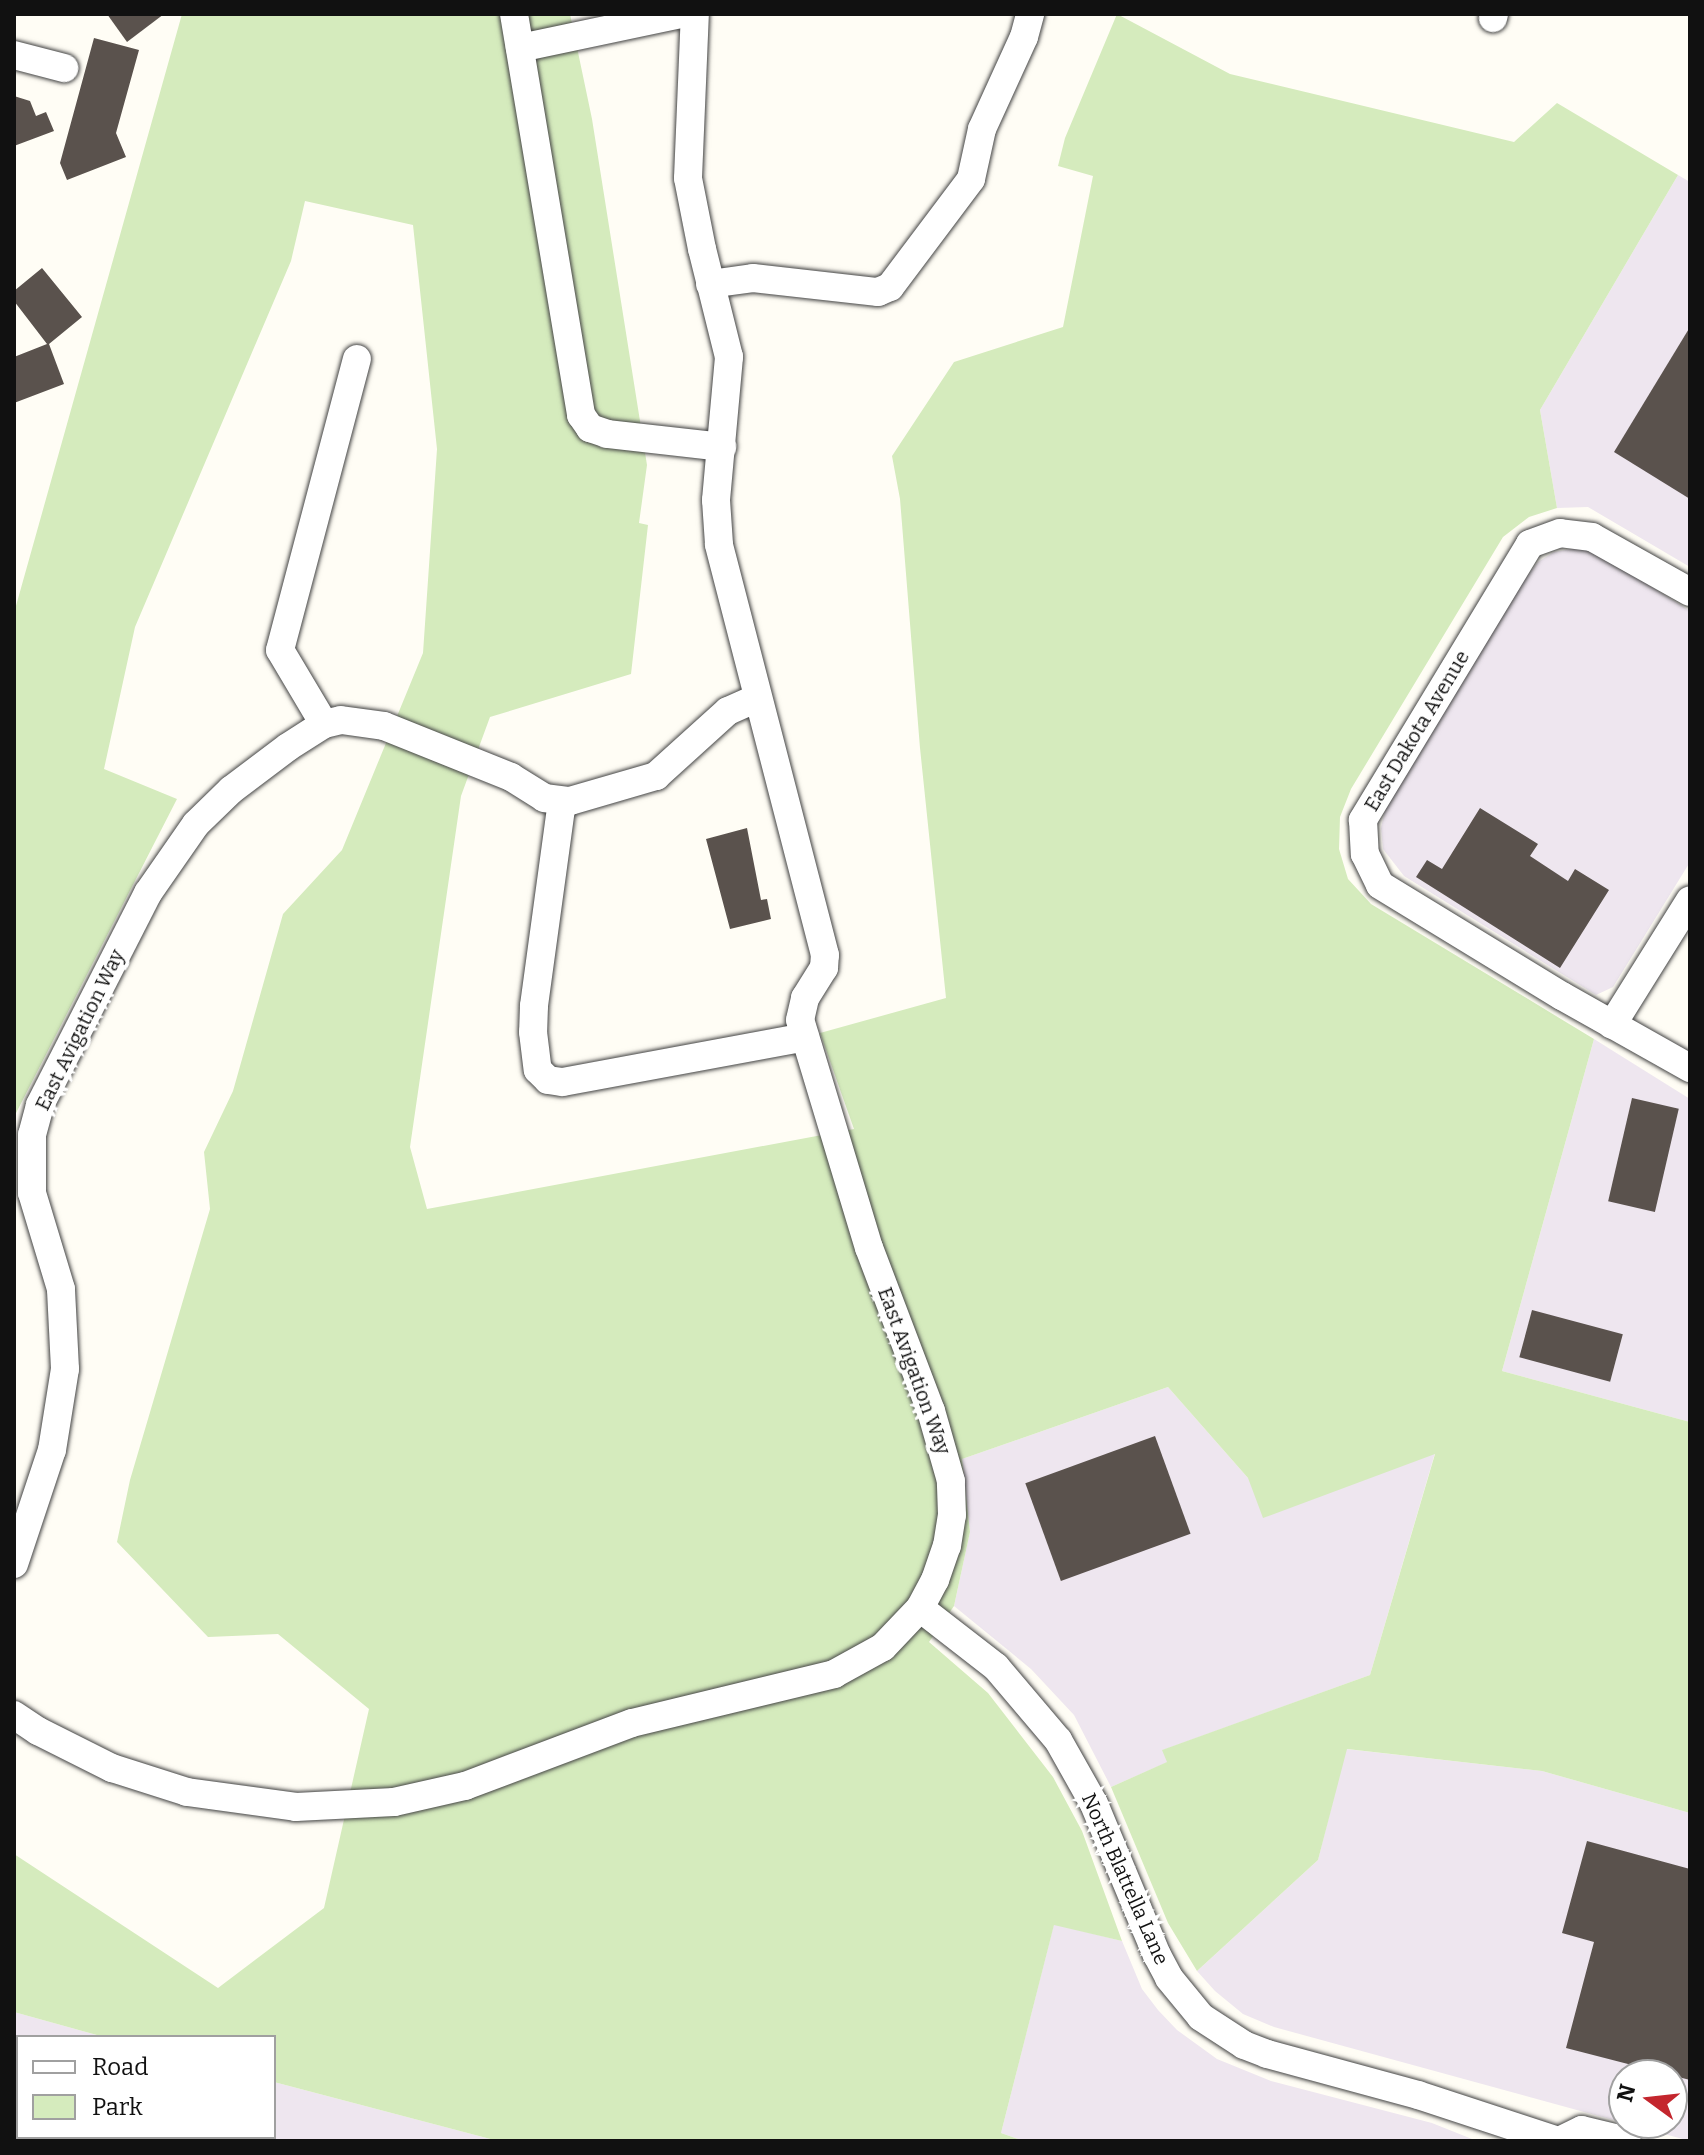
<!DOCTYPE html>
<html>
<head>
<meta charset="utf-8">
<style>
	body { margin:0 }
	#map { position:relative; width:1704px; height:2155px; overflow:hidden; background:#fffdf5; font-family:Bitter,serif }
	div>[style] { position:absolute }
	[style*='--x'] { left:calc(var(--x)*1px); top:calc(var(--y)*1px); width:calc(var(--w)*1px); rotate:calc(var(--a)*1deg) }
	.industrial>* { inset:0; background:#eee6ef }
	.green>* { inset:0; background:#d5ebbd }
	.building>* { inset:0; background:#5a524d; transform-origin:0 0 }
	.roads { filter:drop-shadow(0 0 2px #444) drop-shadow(0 0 2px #444) }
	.minor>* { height:28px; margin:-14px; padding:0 14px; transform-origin:14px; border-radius:14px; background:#fff }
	span { translate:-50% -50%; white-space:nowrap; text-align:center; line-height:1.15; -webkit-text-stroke:8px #fff; paint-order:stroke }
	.street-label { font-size:20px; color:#111 }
	.frame { position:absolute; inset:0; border:16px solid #111; pointer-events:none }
	.legend { position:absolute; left:16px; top:2035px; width:260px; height:104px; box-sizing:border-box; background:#fff; border:2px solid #a0a0a0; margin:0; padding:10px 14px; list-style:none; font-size:24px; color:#111 }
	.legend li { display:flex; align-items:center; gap:16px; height:40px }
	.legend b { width:40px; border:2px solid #a0a0a0 }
	.north { position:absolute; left:1608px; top:2059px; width:80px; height:80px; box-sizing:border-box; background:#fff; border:2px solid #a0a0a0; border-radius:50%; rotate:285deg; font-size:22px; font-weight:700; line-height:32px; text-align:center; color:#111 }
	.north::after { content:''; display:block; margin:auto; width:28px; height:36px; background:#c4262e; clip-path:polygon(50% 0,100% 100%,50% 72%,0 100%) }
</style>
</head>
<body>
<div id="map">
	<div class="industrial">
		<i style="clip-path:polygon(1678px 175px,1690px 182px,1690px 567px,1588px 507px,1557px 508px,1540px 410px)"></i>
		<i style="clip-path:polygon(1577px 548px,1598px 553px,1690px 611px,1690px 862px,1613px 987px,1596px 995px,1404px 876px,1383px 849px,1381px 828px,1386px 806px,1524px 580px,1538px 562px,1554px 552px)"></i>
		<i style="clip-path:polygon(1594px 1039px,1690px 1099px,1690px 1422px,1502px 1371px)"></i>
		<i style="clip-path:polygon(1168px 1387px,1248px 1478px,1435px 1453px,1370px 1675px,1163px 1750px,1168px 1762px,1111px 1787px,1074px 1715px,1031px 1669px,954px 1606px,970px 1532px,962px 1459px)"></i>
		<i style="clip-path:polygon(evenodd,1346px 1749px,1542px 1771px,1690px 1813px,1690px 2141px,1274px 2027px,1243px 2014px,1215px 1991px,1197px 1971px,1318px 1860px,1346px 1749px,1624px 2075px,1672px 2075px,1672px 2123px,1624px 2123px,1624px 2075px)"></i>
		<i style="clip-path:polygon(1054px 1924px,1122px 1941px,1142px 1989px,1158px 2010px,1177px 2030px,1217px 2059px,1271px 2081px,1432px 2123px,1477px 2141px,1024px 2141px,1001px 2133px)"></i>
		<i style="clip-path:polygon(14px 2012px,104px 2037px,18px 2037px,18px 2137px,274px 2137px,274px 2082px,498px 2141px,14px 2141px)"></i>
	</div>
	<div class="green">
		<i style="clip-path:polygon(182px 14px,570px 14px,592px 119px,647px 465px,639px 523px,648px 525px,631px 674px,490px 717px,461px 796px,410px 1147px,427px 1209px,854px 1129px,820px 1033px,946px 998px,920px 748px,900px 499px,892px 456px,954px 362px,1063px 327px,1093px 176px,1058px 166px,1065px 138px,1117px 14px,1230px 74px,1514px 142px,1557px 103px,1678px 175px,1540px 410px,1557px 508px,1529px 517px,1503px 537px,1351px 789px,1340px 817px,1339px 849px,1348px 879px,1371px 904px,1594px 1039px,1502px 1371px,1690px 1422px,1690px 1813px,1542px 1771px,1347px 1749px,1318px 1860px,1197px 1971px,1168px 1923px,1111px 1787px,1167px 1762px,1162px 1750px,1370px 1675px,1435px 1454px,1263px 1518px,1248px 1478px,1168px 1387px,962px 1459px,970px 1532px,954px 1606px,929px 1642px,988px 1693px,1053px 1777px,1082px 1831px,1122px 1941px,1054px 1925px,1001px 2133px,1024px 2141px,498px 2141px,274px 2082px,274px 2037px,104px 2037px,14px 2012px,14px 1854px,218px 1988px,324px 1908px,369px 1709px,278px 1634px,208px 1637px,117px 1542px,130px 1480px,210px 1209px,204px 1152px,233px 1091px,283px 914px,342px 850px,423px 653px,437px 449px,413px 225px,305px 201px,291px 261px,135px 627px,104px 769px,177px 799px,14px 1117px,14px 613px)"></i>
	</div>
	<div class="building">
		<i style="clip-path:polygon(107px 14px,164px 14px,127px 42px)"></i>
		<i style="clip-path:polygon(94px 38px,139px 50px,116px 133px,126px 157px,67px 180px,60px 163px)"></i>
		<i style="clip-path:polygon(14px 96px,30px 101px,36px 116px,46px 112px,54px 131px,14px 146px)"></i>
		<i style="clip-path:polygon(42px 268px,82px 317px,49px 344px,64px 384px,14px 403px,14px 357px,47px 344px,14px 301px,14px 291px)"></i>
		<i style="clip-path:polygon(1690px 327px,1690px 499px,1614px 452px)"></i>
		<i style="clip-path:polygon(1480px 808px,1538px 844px,1530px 856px,1568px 881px,1575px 869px,1609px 890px,1560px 968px,1416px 877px,1427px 860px,1442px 869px)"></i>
		<i style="clip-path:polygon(747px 828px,761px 900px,767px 899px,771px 919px,730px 929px,706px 839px)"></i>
		<i style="left:1632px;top:1098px;width:48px;height:106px;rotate:13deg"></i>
		<i style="left:1532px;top:1310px;width:94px;height:49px;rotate:15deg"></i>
		<i style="left:1155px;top:1436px;width:104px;height:138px;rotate:70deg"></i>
		<i style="clip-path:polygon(1587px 1841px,1690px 1869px,1690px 2080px,1566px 2048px,1594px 1942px,1562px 1933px)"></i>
	</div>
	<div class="roads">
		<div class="minor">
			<i style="--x:514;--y:14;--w:407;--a:80.5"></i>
			<i style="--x:581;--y:415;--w:16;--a:55"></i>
			<i style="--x:590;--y:428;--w:18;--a:19"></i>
			<i style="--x:607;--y:434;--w:116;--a:6.4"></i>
			<i style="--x:1493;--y:18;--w:4;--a:-76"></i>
			<i style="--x:520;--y:48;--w:166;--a:-11.9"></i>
			<i style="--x:14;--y:55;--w:52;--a:14.6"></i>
			<i style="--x:710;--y:284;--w:43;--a:-7.9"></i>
			<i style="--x:753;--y:278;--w:126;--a:6.4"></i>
			<i style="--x:878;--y:292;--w:13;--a:-23"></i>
			<i style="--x:890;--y:287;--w:135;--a:-53.1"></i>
			<i style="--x:971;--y:179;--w:51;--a:-77.6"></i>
			<i style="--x:982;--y:129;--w:101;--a:-65.5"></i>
			<i style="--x:1024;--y:37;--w:24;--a:-75"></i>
			<i style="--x:1690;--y:592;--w:112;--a:-150.7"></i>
			<i style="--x:1592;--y:537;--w:32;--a:-173"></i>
			<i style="--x:1560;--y:533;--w:32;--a:160"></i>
			<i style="--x:1530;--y:544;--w:323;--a:121.2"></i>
			<i style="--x:1363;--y:820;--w:34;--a:87"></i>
			<i style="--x:1365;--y:854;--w:34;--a:64"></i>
			<i style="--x:1380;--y:885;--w:213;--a:31.4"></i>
			<i style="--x:1562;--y:996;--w:147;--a:29.4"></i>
			<i style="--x:324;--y:724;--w:86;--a:-120.7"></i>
			<i style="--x:280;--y:650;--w:301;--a:-75.2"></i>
			<i style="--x:562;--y:801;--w:207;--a:97.8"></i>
			<i style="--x:534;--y:1006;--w:26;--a:92"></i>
			<i style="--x:533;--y:1032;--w:38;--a:83"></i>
			<i style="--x:538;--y:1070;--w:14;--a:45"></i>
			<i style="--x:548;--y:1080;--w:15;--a:8"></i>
			<i style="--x:563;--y:1082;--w:246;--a:-10.5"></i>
			<i style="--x:1612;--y:1025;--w:147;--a:-58"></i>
			<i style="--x:14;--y:1564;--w:120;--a:-71.6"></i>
			<i style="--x:52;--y:1450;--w:82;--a:-80.9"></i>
			<i style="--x:65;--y:1369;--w:80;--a:-92.9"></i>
			<i style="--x:61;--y:1289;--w:100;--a:-106.8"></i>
			<i style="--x:32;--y:1193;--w:58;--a:-90"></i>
			<i style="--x:32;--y:1135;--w:31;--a:-75"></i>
			<i style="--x:40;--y:1105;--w:238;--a:-63"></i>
			<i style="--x:148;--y:893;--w:84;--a:-55.2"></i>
			<i style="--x:196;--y:824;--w:49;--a:-44.2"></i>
			<i style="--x:231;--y:790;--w:71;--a:-37"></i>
			<i style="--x:288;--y:747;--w:43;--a:-32.6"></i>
			<i style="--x:324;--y:724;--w:17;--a:-13"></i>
			<i style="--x:341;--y:720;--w:43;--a:7.9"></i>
			<i style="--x:384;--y:726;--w:137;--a:21.9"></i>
			<i style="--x:511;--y:777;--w:39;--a:32"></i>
			<i style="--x:544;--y:798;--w:26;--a:7"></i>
			<i style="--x:570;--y:801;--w:90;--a:-16.2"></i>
			<i style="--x:656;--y:776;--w:97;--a:-42.1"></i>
			<i style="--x:728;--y:711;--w:32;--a:-24"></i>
			<i style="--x:920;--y:1608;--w:96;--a:37.8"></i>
			<i style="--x:996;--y:1667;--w:96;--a:49.7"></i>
			<i style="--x:1058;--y:1740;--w:73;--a:60.6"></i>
			<i style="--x:1094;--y:1804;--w:164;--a:67.4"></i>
			<i style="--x:1157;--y:1955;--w:26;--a:62"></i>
			<i style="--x:1169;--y:1978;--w:50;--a:50.6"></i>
			<i style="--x:1201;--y:2017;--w:51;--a:33.1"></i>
			<i style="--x:1244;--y:2045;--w:25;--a:21"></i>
			<i style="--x:1267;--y:2054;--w:156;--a:15.2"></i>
			<i style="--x:1418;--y:2095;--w:147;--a:18.2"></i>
			<i style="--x:14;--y:1715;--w:29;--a:34"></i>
			<i style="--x:38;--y:1731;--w:83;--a:26.6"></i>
			<i style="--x:112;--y:1768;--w:79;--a:17.7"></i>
			<i style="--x:187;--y:1792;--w:110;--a:7.8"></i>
			<i style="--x:296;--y:1807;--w:98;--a:-2.9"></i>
			<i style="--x:394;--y:1802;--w:73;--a:-12.7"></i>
			<i style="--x:465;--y:1786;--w:178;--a:-20.7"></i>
			<i style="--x:632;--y:1723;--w:208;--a:-13.6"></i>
			<i style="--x:834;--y:1674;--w:56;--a:-28.9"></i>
			<i style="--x:883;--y:1647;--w:54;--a:-46.5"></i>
			<i style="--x:920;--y:1608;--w:32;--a:-62"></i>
			<i style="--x:935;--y:1580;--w:36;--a:-71"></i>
			<i style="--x:947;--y:1546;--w:31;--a:-81"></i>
			<i style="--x:952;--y:1515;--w:34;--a:-92"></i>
			<i style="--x:951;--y:1481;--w:73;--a:-105.9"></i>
			<i style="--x:931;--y:1411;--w:174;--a:-110.8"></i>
			<i style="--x:869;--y:1248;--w:238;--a:-106.8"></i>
			<i style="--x:800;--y:1020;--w:23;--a:-77"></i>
			<i style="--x:805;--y:998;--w:36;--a:-58"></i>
			<i style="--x:824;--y:968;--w:13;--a:-86"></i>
			<i style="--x:825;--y:955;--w:424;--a:-104.5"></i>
			<i style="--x:719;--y:544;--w:44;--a:-93.9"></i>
			<i style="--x:716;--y:500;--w:144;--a:-84.8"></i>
			<i style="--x:729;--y:357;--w:111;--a:-104"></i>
			<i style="--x:702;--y:249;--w:72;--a:-101.2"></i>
			<i style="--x:688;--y:178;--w:164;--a:-87.6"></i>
			<i style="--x:1559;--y:2141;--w:25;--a:-26"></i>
			<i style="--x:1582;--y:2130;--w:46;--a:13.7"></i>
		</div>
	</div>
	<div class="street-label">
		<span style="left:1417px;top:731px;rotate:-59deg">East Dakota Avenue</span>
		<span style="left:80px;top:1030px;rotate:-64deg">East Avigation Way</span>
		<span style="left:914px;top:1371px;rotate:70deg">East Avigation Way</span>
		<span style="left:1125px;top:1879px;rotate:66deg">North Blattella Lane</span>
	</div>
	<div class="frame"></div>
	<ul class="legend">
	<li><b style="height:10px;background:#fff"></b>Road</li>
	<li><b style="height:22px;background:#d5ebbd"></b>Park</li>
	</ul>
	<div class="north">N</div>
</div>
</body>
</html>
